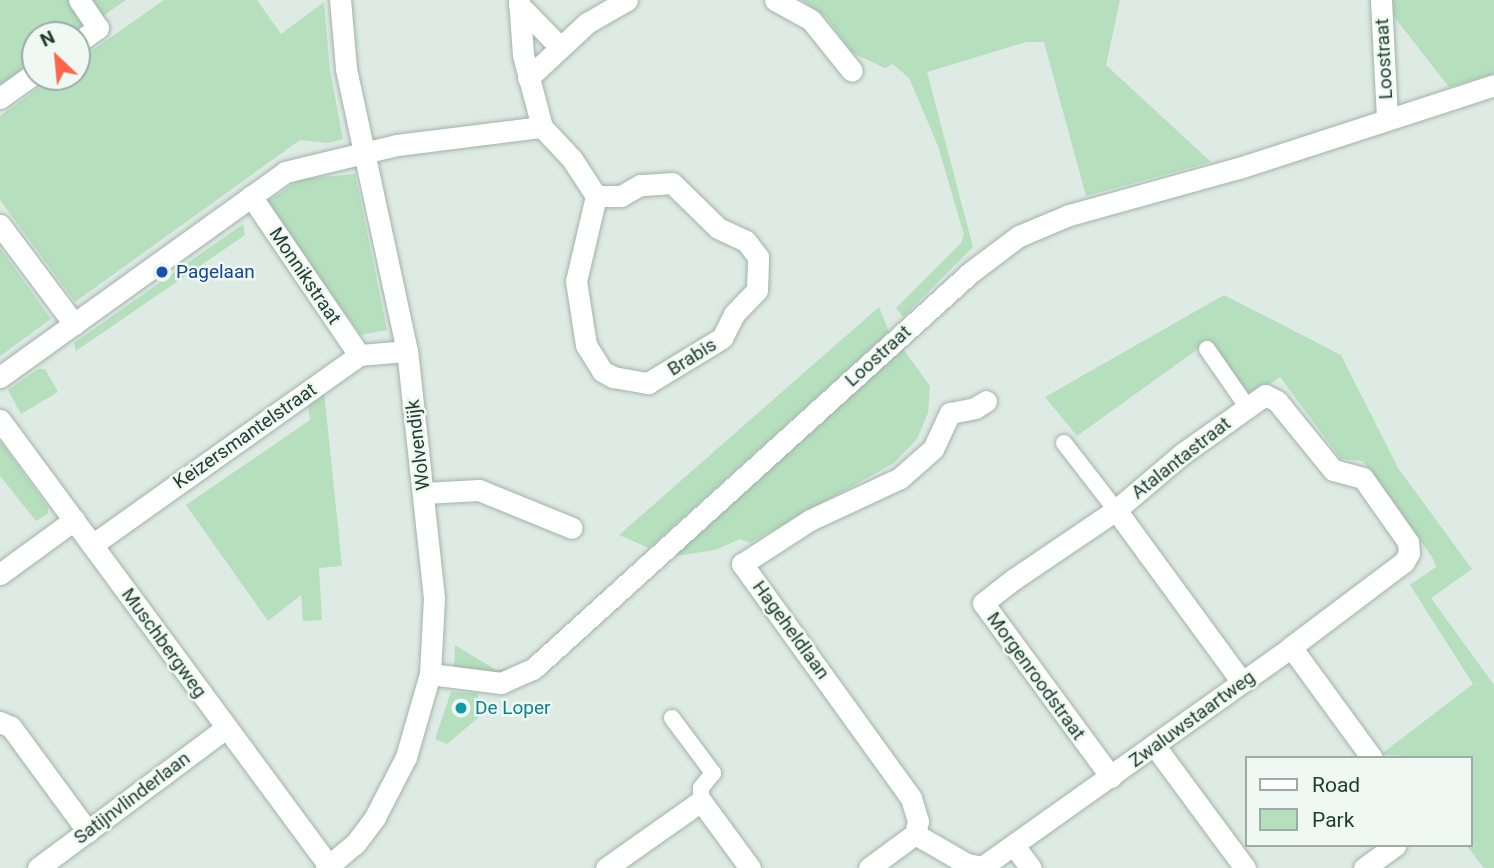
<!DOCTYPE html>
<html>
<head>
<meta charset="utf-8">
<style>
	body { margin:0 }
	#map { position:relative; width:1494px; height:868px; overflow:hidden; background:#deebe4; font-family:Roboto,sans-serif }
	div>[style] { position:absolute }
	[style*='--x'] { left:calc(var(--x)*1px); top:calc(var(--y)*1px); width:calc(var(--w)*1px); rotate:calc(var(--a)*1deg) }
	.green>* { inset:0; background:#b5dfbd }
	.roads { filter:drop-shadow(0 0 2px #a1b3ab) drop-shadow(0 0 2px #a1b3ab) }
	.pedestrian>* { height:16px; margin:-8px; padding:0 8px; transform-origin:8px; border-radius:8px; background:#fff }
	.minor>* { height:21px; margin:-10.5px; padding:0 10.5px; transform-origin:10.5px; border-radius:10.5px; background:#fff }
	.tertiary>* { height:21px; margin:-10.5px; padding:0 10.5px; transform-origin:10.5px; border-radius:10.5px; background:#fff }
	.dots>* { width:19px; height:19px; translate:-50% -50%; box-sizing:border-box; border:4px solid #eff8f3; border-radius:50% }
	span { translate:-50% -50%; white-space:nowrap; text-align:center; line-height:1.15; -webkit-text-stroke:5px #eff8f3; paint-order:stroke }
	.street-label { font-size:19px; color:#1e3c32 }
	.transit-label { font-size:19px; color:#164399 }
	.left { translate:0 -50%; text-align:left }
	.culture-label { font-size:19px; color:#0d838f }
	.legend { position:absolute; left:1245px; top:756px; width:228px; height:91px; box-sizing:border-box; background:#eff8f3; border:2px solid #9bada6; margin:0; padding:9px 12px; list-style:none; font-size:21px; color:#1e3c32 }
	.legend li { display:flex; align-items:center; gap:14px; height:35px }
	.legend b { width:35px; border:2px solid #9bada6 }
	.north { position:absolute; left:21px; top:21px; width:70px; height:70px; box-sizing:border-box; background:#eff8f3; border:2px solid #9bada6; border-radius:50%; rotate:334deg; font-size:19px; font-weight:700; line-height:28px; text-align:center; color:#1e3c32 }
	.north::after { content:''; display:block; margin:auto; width:24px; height:32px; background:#fd664b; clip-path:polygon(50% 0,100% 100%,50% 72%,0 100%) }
</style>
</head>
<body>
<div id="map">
	<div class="green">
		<i style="clip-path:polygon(0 0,126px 0,76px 35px,35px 35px,35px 63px,0 88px)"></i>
		<i style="clip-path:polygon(164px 0,257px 0,281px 34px,324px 2px,330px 71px,343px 139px,329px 143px,300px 140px,75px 302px,0 200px,0 116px,54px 77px,77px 77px,77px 61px)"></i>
		<i style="clip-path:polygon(802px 0,1120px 0,1106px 65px,1211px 162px,1086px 196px,1044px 42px,1026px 42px,927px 72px,973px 247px,903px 317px,896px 308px,961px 243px,964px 235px,938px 146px,909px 78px,893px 64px,885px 68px,852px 53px,826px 17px)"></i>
		<i style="clip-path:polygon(1388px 0,1494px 0,1494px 74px,1449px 87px,1388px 9px)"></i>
		<i style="clip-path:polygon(355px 174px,387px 330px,361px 335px,265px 203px,301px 179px)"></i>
		<i style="clip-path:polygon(243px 224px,245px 235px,76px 351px,74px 343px)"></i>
		<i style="clip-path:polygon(0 248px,51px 319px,0 356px)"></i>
		<i style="clip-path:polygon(1224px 295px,1341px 355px,1398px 468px,1472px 569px,1431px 598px,1494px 685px,1494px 868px,1484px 868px,1466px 845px,1471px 845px,1471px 758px,1380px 755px,1473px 684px,1410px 585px,1436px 567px,1432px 557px,1363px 461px,1341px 459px,1280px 377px,1250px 398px,1209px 341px,1077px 436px,1045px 397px)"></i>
		<i style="clip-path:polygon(879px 307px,889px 332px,649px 548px,619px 535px)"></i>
		<i style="clip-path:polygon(902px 347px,930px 386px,928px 413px,917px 439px,894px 463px,750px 543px,740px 539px,715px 550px,676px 556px,667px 553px)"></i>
		<i style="clip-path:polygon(38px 369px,45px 369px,58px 392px,21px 414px,8px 390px)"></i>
		<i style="clip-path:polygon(323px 382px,342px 566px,319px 568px,322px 620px,303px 621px,301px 595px,268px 621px,186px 505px,310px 420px,306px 394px)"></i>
		<i style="clip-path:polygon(0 441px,48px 507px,48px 514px,36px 521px,0 476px)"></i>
		<i style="clip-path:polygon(455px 645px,496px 670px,514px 667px,500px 674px,454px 670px)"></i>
		<i style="clip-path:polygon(451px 692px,478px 693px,479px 717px,447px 744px,435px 739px)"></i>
	</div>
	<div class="roads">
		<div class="pedestrian">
			<i style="--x:1207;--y:349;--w:72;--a:55.2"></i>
			<i style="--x:1064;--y:443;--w:85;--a:52.2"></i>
			<i style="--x:672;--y:718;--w:69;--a:53.3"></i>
			<i style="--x:713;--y:773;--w:19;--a:129"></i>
			<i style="--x:701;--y:788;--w:13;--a:90"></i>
		</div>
		<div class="minor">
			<i style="--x:519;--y:0;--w:55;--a:85.8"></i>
			<i style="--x:523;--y:55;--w:74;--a:75.2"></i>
			<i style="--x:775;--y:0;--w:41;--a:29.1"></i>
			<i style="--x:811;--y:20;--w:65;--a:51.2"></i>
			<i style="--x:1381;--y:0;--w:117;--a:87.1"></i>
			<i style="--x:519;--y:5;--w:57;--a:45.7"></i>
			<i style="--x:77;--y:43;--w:26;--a:-36"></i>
			<i style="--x:98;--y:28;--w:34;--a:-124"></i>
			<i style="--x:528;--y:78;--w:81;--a:-43"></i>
			<i style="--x:587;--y:23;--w:46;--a:-29.9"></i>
			<i style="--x:0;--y:98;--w:43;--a:-35.5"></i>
			<i style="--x:251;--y:196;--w:192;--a:55.8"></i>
			<i style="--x:0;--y:225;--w:124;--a:53.2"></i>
			<i style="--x:0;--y:377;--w:351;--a:-35.7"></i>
			<i style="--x:285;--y:172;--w:115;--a:-13.6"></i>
			<i style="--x:397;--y:145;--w:146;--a:-7.1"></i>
			<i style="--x:542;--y:127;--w:44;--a:46.8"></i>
			<i style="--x:572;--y:159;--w:44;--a:57"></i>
			<i style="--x:596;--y:196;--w:87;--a:103.2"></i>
			<i style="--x:576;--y:281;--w:65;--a:81.1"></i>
			<i style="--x:586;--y:345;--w:31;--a:58"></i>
			<i style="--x:602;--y:371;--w:13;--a:29"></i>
			<i style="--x:613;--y:377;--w:36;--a:10"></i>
			<i style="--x:648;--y:383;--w:87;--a:-31.3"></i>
			<i style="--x:722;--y:338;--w:27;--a:-63"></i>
			<i style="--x:734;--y:314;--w:33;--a:-46"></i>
			<i style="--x:757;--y:290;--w:33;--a:-88"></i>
			<i style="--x:758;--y:257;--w:20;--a:-127"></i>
			<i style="--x:746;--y:241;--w:31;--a:-155"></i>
			<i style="--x:718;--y:228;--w:64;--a:-135.6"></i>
			<i style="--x:672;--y:183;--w:32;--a:176"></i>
			<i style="--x:640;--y:185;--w:22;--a:150"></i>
			<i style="--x:621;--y:196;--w:25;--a:180"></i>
			<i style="--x:0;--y:420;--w:554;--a:53.58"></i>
			<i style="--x:424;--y:493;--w:55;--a:-3.1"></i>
			<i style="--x:479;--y:490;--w:100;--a:22.2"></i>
			<i style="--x:92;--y:545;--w:328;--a:-35.4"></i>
			<i style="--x:359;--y:355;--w:48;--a:-4.8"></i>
			<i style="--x:0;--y:574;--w:92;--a:-36.1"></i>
			<i style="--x:1291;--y:647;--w:137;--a:53.9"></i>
			<i style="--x:430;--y:674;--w:72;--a:7.2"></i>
			<i style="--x:501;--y:683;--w:35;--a:-24"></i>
			<i style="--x:533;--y:669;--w:591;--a:-42.19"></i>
			<i style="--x:971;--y:272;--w:60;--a:-36.9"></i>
			<i style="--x:1019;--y:236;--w:54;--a:-22.8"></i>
			<i style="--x:1069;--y:215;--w:176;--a:-15.5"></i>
			<i style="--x:1239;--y:168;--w:268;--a:-18"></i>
			<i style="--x:0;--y:722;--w:12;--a:24"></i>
			<i style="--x:11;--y:727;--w:130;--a:53.7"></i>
			<i style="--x:1154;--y:745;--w:153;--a:53.5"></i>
			<i style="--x:1111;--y:777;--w:216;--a:-126.3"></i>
			<i style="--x:983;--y:603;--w:39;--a:-38"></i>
			<i style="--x:1014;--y:579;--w:123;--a:-34.1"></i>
			<i style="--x:1116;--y:510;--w:213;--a:53.8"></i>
			<i style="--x:915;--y:834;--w:60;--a:30"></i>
			<i style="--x:967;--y:864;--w:15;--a:11"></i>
			<i style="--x:982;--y:867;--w:379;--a:-35.4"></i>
			<i style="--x:1291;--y:647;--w:141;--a:-37"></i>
			<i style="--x:1404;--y:562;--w:10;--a:-61"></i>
			<i style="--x:1409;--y:553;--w:11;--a:-95"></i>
			<i style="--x:1408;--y:542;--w:78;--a:-125.1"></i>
			<i style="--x:1363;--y:478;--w:31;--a:-165"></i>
			<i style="--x:1333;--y:470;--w:89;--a:-129.1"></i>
			<i style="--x:1277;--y:401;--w:13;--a:-153"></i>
			<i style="--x:1265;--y:395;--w:102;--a:144.6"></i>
			<i style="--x:1182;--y:454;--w:87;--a:139.7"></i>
			<i style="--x:1015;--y:847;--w:26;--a:53"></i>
			<i style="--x:38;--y:868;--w:234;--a:-36.7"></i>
			<i style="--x:606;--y:868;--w:116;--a:-35.2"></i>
			<i style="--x:701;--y:801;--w:83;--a:53.8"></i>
			<i style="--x:869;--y:868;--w:57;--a:-36.5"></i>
			<i style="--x:915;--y:834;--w:13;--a:-77"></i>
			<i style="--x:918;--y:821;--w:24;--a:-107"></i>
			<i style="--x:911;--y:798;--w:289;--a:-125.8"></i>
			<i style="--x:742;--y:564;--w:81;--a:-32.9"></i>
			<i style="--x:810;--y:520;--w:99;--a:-25"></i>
			<i style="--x:900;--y:478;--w:44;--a:-41.3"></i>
			<i style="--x:933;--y:449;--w:40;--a:-65"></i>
			<i style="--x:950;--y:413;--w:25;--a:-11"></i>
			<i style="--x:975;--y:408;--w:13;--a:-32"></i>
			<i style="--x:1364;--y:868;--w:39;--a:-36"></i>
		</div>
		<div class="tertiary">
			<i style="--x:326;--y:868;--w:38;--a:-40"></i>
			<i style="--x:355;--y:844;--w:34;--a:-53"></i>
			<i style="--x:375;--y:817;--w:68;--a:-62.7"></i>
			<i style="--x:406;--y:757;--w:86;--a:-73.9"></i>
			<i style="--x:430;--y:674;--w:76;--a:-87"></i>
			<i style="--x:434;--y:598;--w:248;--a:-96.2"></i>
			<i style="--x:407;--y:351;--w:289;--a:-102.2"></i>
			<i style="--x:346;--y:68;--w:68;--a:-95"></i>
		</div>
	</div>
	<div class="dots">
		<i style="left:162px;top:272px;background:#1a4fb4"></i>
		<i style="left:461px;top:708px;background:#0f9aa8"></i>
	</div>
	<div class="street-label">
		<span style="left:1384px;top:59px;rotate:-93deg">Loostraat</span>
		<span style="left:305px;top:276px;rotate:56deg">Monnikstraat</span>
		<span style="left:878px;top:356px;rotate:-42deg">Loostraat</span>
		<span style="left:692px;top:357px;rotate:-32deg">Brabis</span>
		<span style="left:245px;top:436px;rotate:-35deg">Keizersmantelstraat</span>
		<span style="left:418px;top:445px;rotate:-97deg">Wolvendijk</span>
		<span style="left:1181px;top:458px;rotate:-38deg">Atalantastraat</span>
		<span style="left:791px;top:630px;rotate:54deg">Hageheldlaan</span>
		<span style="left:164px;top:643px;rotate:54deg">Muschbergweg</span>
		<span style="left:1036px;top:676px;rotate:54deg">Morgenroodstraat</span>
		<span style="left:1192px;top:719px;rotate:-36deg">Zwaluwstaartweg</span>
		<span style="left:132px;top:798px;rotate:-37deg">Satijnvlinderlaan</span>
	</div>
	<div class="transit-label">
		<span class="left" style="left:176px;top:272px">Pagelaan</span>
	</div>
	<div class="culture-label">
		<span class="left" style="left:475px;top:708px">De Loper</span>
	</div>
	<ul class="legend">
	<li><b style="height:9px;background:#fff"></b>Road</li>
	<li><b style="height:19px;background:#b5dfbd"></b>Park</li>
	</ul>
	<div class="north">N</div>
</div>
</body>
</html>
